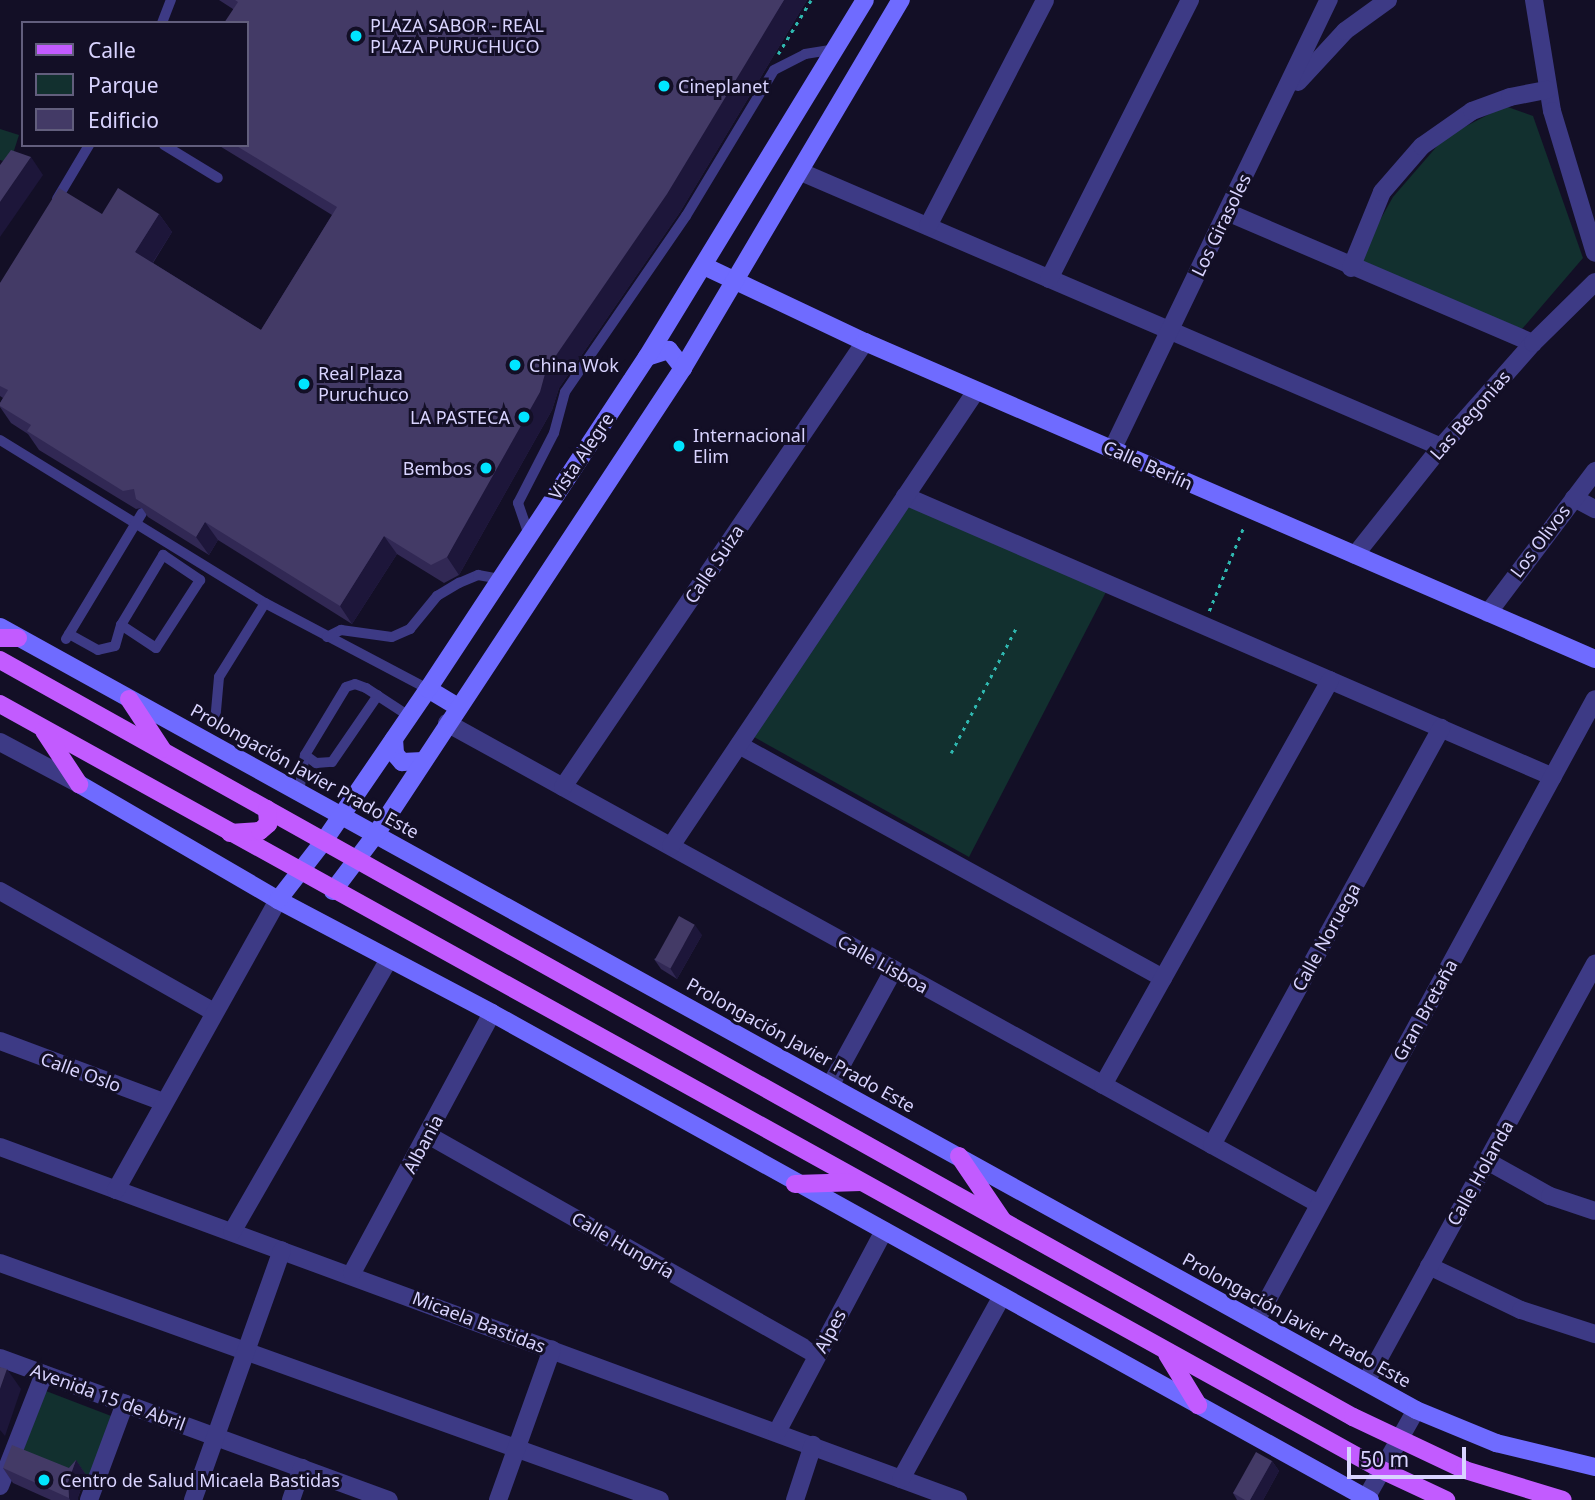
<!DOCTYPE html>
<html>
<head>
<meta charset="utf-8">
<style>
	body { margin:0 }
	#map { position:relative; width:1595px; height:1500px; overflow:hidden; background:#130f26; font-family:"Noto Sans",sans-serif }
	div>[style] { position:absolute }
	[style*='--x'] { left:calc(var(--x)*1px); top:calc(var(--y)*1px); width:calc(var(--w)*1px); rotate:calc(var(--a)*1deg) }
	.green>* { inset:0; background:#12302f; transform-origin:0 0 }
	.path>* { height:2.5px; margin-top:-1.25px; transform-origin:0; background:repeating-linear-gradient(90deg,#2fb8b0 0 3.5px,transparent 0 8.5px) }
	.lane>* { height:10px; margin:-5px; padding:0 5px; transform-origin:5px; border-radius:5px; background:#3d3a85 }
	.street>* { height:18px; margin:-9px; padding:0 9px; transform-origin:9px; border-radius:9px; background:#3d3a85 }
	.secondary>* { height:18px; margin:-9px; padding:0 9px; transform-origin:9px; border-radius:9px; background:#6f6bff }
	.primary>* { height:18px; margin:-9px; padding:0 9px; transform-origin:9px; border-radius:9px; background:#c25bff }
	.wall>* { inset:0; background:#312854 }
	.shaded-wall>* { inset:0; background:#1d163a }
	.building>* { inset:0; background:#433a66; transform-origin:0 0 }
	.dots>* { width:19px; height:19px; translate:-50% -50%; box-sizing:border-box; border:4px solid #130f26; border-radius:50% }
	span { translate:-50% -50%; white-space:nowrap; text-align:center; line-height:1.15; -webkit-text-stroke:6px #130f26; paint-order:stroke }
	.poi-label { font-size:18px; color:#d9d4ff }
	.left { translate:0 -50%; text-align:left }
	.right { translate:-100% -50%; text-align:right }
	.street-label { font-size:18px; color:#d9d4ff }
	.legend { position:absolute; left:21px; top:21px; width:228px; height:126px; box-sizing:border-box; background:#130f26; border:2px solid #625e7d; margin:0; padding:9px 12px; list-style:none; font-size:21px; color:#d9d4ff }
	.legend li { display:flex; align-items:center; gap:14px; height:35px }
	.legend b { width:35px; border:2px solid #625e7d }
	.scale { position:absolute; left:1347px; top:1447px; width:119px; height:32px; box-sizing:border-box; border:4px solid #d9d4ff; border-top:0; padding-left:9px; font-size:21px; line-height:24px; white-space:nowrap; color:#d9d4ff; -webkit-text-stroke:5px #130f26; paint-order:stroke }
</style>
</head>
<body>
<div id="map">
	<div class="green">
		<i style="clip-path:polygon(1505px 106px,1533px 116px,1583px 258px,1522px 329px,1357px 261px,1393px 197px,1445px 137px)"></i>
		<i style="clip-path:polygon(0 129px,19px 135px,10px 163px,0 160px)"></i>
		<i style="clip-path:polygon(909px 505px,1107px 590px,969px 857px,754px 737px)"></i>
		<i style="left:46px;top:1391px;width:74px;height:71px;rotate:21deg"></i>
	</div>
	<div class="path">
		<i style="--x:778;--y:54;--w:63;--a:-58.6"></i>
		<i style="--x:1209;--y:611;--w:92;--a:-67.6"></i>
		<i style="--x:951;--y:753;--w:143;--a:-62.5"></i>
	</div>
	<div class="lane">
		<i style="--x:162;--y:23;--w:25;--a:-69"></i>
		<i style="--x:164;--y:145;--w:63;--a:31.4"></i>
		<i style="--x:57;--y:199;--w:63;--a:-59.3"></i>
		<i style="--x:0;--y:440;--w:311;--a:31.6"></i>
		<i style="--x:265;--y:603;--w:184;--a:27.8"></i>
		<i style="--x:529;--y:535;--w:34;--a:-109"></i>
		<i style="--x:518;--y:503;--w:79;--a:-62.8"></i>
		<i style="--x:554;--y:433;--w:42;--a:-75"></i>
		<i style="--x:565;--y:392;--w:214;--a:-55.5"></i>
		<i style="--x:686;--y:216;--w:170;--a:-58.9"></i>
		<i style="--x:774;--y:70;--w:35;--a:-27"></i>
		<i style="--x:805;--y:54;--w:30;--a:-9"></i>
		<i style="--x:69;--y:634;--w:33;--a:29"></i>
		<i style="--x:98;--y:650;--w:17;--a:-13"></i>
		<i style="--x:115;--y:646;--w:22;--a:-74"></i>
		<i style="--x:121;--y:625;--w:82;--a:-59"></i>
		<i style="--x:163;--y:555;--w:45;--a:34"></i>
		<i style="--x:200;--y:580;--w:81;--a:122.9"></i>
		<i style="--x:156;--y:648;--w:42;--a:-146.7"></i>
		<i style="--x:327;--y:637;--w:16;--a:-27"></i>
		<i style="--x:341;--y:630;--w:51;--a:7.8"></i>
		<i style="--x:392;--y:637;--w:20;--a:-24"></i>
		<i style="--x:410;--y:629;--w:43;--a:-50.7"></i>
		<i style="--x:437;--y:596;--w:26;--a:-31"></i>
		<i style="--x:459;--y:583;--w:21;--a:-23"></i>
		<i style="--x:478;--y:575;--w:22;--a:10"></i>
		<i style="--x:66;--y:639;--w:147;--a:-58.9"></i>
		<i style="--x:215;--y:722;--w:45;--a:-84.9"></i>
		<i style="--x:219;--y:677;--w:87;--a:-58.1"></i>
		<i style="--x:305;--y:755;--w:14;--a:36"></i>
		<i style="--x:316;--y:763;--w:16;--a:-4"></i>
		<i style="--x:332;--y:762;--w:81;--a:-55.5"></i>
		<i style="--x:299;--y:792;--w:37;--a:-81"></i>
		<i style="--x:305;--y:755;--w:79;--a:-58.9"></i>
		<i style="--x:346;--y:687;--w:9;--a:-18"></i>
		<i style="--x:355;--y:684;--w:12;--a:20"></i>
		<i style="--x:366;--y:688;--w:51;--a:33.1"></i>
	</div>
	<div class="street">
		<i style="--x:1534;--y:0;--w:112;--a:80.8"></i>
		<i style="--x:1552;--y:111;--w:148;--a:73.2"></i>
		<i style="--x:1298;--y:82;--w:69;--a:-47.3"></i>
		<i style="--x:1345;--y:31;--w:53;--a:-35.8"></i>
		<i style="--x:801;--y:172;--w:697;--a:23.25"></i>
		<i style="--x:1227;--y:212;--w:333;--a:23.2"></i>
		<i style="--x:928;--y:226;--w:254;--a:-62.6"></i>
		<i style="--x:1351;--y:268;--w:82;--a:-67.8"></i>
		<i style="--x:1382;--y:192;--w:61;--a:-49"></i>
		<i style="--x:1422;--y:146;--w:61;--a:-35"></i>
		<i style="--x:1472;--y:111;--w:40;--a:-20.2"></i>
		<i style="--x:1510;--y:97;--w:38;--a:-11"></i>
		<i style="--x:1049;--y:279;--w:313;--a:-63.2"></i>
		<i style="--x:1112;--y:450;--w:500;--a:-64.3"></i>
		<i style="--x:905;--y:496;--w:706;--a:23.44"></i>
		<i style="--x:1574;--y:498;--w:24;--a:28"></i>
		<i style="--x:1355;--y:555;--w:138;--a:-51.5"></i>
		<i style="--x:1441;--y:447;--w:139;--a:-48.5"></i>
		<i style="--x:1533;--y:343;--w:87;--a:-44.5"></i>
		<i style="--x:1488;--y:613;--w:178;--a:-53"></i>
		<i style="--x:447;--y:723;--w:996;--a:28.88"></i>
		<i style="--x:0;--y:742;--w:89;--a:28"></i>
		<i style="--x:739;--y:745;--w:484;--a:28.8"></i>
		<i style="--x:563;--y:787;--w:538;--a:-55.84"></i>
		<i style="--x:671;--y:846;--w:548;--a:-56.16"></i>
		<i style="--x:0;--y:891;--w:244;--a:29.5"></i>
		<i style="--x:0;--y:1041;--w:174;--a:20.5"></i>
		<i style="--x:1103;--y:1085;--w:464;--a:-60.7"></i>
		<i style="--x:830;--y:1086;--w:133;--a:-61.3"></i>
		<i style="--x:428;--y:1135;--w:447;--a:29.5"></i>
		<i style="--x:1212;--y:1145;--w:476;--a:-61.2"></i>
		<i style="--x:0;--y:1147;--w:1021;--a:20.23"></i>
		<i style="--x:1487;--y:1161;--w:72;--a:29.1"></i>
		<i style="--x:1550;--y:1196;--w:47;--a:18.4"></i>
		<i style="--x:116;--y:1190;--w:332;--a:-60.8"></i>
		<i style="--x:232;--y:1232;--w:315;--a:-60.1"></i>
		<i style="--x:0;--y:1263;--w:701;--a:19.75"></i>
		<i style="--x:1429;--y:1266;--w:102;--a:25.6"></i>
		<i style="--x:1521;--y:1310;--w:78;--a:18"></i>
		<i style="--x:352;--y:1273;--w:295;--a:-61.7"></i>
		<i style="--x:1256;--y:1321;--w:708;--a:-61.41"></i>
		<i style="--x:0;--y:1358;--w:414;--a:20.1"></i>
		<i style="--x:1366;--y:1382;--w:477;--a:-61.3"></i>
		<i style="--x:777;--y:1432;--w:228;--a:-62"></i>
		<i style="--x:901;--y:1479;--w:209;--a:-61.1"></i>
		<i style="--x:0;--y:1486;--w:120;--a:-68.6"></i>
		<i style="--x:89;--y:1500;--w:103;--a:-69.6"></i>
		<i style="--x:193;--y:1500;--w:265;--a:-70.4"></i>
		<i style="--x:291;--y:1500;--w:34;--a:-71"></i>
		<i style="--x:498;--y:1500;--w:160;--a:-70.3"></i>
		<i style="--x:795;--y:1500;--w:58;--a:-71.9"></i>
		<i style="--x:1365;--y:1500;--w:103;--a:-60.5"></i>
	</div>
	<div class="secondary">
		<i style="--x:704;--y:266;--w:178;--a:25.3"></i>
		<i style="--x:865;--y:342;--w:796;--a:23.47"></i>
		<i style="--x:647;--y:357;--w:23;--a:-18"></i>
		<i style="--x:669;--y:350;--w:23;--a:52"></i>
		<i style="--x:0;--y:627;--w:1618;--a:28.94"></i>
		<i style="--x:1416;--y:1410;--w:87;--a:22.4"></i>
		<i style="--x:1496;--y:1443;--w:102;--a:13.6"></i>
		<i style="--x:428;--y:689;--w:35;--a:31"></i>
		<i style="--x:394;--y:739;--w:15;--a:86"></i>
		<i style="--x:395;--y:754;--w:11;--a:49"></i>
		<i style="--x:402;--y:762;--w:21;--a:-3"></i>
		<i style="--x:79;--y:784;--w:230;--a:30.2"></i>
		<i style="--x:278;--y:900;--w:242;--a:27.8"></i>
		<i style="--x:492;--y:1013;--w:1004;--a:29.02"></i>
		<i style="--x:333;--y:891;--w:71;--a:-53"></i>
		<i style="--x:376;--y:834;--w:558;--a:-56.62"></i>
		<i style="--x:683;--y:368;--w:428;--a:-59.4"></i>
		<i style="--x:278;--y:900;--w:75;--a:-52.1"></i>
		<i style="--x:324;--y:841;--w:184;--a:-55.6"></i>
		<i style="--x:428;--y:689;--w:398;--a:-56.6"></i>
		<i style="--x:647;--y:357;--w:418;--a:-58.6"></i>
	</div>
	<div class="primary">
		<i style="--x:0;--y:638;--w:18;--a:0"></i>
		<i style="--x:0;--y:660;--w:1550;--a:29.23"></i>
		<i style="--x:1353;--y:1417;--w:124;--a:25.3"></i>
		<i style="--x:1465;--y:1470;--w:102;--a:17"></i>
		<i style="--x:129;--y:699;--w:60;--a:56.6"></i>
		<i style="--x:0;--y:704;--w:1580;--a:29"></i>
		<i style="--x:1382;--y:1470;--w:71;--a:25.1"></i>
		<i style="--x:44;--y:731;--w:64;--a:56.6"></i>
		<i style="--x:230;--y:833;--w:30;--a:-4"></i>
		<i style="--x:260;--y:831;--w:11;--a:-41"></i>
		<i style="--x:268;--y:824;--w:15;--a:-94"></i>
		<i style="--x:959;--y:1156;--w:78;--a:55.9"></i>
		<i style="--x:795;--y:1184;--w:66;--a:-1.7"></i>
		<i style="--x:1167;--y:1354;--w:60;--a:58.7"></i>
	</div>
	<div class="wall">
		<i style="clip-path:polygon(219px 0,807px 0,680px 212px,559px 388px,552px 410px,459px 575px,444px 583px,397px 554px,352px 624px,218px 540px,209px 555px,148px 517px,142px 508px,136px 509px,39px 450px,28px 434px,11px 423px,0 407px,0 403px,3px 398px,0 396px,0 283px,102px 214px,159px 214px,172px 232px,153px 263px,261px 330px,332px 215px,218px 145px,247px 145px,233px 9px)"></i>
		<i style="clip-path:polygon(702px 935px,677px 979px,661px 969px,654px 959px)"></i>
		<i style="clip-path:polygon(76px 1460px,86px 1475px,78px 1497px,78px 1500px,51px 1500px,13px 1483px,3px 1468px,69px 1468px)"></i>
		<i style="clip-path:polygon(1272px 1461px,1279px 1471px,1263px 1500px,1237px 1500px,1233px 1493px)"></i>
	</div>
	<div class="shaded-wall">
		<i style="clip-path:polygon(784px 0,807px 0,680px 212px,559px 388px,552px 410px,459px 575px,447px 557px,546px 370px)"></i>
		<i style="clip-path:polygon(31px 157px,43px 175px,0 237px,0 202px)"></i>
		<i style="clip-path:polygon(159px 214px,172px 232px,148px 270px,135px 252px)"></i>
		<i style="clip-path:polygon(205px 522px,218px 540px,209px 555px,196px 537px)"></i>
		<i style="clip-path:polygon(384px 536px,397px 554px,352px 624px,340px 606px)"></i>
		<i style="clip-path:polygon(695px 925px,702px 935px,677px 979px,670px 968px)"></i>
		<i style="clip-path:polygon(7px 1369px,21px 1389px,5px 1436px,0 1430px,0 1389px)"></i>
		<i style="clip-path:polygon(76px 1460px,86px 1475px,78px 1497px,78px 1500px,70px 1500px,69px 1498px,68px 1482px)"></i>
		<i style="clip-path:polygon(1272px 1461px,1279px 1471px,1263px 1500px,1250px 1500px)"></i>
	</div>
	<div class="building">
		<i style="clip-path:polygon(235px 0,784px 0,667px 194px,546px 370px,540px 392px,447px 557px,431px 565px,384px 536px,340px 606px,205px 522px,196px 537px,136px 499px,134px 489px,123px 491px,27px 431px,31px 425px,0 406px,0 403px,8px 390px,0 386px,0 283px,59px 188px,102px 214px,118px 188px,159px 214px,135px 252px,261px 330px,337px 207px,235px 145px,247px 145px,247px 23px,224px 23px,238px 2px)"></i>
		<i style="clip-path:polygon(11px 150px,31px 157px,0 202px,0 165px)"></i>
		<i style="left:679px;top:916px;width:18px;height:50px;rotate:29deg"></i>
		<i style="clip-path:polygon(0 1367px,7px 1369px,0 1389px)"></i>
		<i style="clip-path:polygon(12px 1445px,69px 1468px,76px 1460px,68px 1482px,69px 1498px,3px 1468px)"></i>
		<i style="clip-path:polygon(1256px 1452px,1272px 1461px,1250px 1500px,1245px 1500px,1233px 1493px)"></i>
	</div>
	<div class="dots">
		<i style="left:356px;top:36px;background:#00e5ff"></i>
		<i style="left:664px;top:86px;background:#00e5ff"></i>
		<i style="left:515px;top:365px;background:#00e5ff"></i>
		<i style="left:304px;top:384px;background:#00e5ff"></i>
		<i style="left:524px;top:417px;background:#00e5ff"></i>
		<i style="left:679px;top:446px;background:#00e5ff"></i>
		<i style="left:486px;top:468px;background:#00e5ff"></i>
		<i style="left:44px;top:1480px;background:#00e5ff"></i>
	</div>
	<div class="poi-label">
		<span class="left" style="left:370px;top:36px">PLAZA SABOR - REAL<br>PLAZA PURUCHUCO</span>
		<span class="left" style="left:678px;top:86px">Cineplanet</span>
		<span class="left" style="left:529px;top:365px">China Wok</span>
		<span class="left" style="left:318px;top:384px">Real Plaza<br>Puruchuco</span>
		<span class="right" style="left:510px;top:417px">LA PASTECA</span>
		<span class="left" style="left:693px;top:446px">Internacional<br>Elim</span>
		<span class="right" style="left:472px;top:468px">Bembos</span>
		<span class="left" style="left:60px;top:1480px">Centro de Salud Micaela Bastidas</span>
	</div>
	<div class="street-label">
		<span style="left:1221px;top:225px;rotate:-64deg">Los Girasoles</span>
		<span style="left:1470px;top:415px;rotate:-49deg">Las Begonias</span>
		<span style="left:581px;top:456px;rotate:-56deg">Vista Alegre</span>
		<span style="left:1148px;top:465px;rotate:24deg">Calle Berlín</span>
		<span style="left:1540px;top:541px;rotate:-53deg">Los Olivos</span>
		<span style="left:714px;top:564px;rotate:-56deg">Calle Suiza</span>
		<span style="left:305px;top:771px;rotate:29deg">Prolongación Javier Prado Este</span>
		<span style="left:1326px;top:937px;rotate:-61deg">Calle Noruega</span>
		<span style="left:883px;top:964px;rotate:29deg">Calle Lisboa</span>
		<span style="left:1425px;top:1010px;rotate:-61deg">Gran Bretaña</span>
		<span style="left:801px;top:1045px;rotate:29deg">Prolongación Javier Prado Este</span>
		<span style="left:81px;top:1072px;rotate:20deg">Calle Oslo</span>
		<span style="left:423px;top:1144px;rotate:-62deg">Albania</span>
		<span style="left:1480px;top:1173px;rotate:-61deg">Calle Holanda</span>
		<span style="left:623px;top:1245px;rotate:30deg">Calle Hungría</span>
		<span style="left:1297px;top:1320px;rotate:29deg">Prolongación Javier Prado Este</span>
		<span style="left:479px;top:1322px;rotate:21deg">Micaela Bastidas</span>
		<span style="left:830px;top:1331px;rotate:-62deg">Alpes</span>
		<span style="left:108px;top:1397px;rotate:20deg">Avenida 15 de Abril</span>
	</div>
	<ul class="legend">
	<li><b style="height:9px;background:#c25bff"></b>Calle</li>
	<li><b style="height:19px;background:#12302f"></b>Parque</li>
	<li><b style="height:19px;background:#433a66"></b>Edificio</li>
	</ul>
	<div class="scale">50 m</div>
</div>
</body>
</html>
